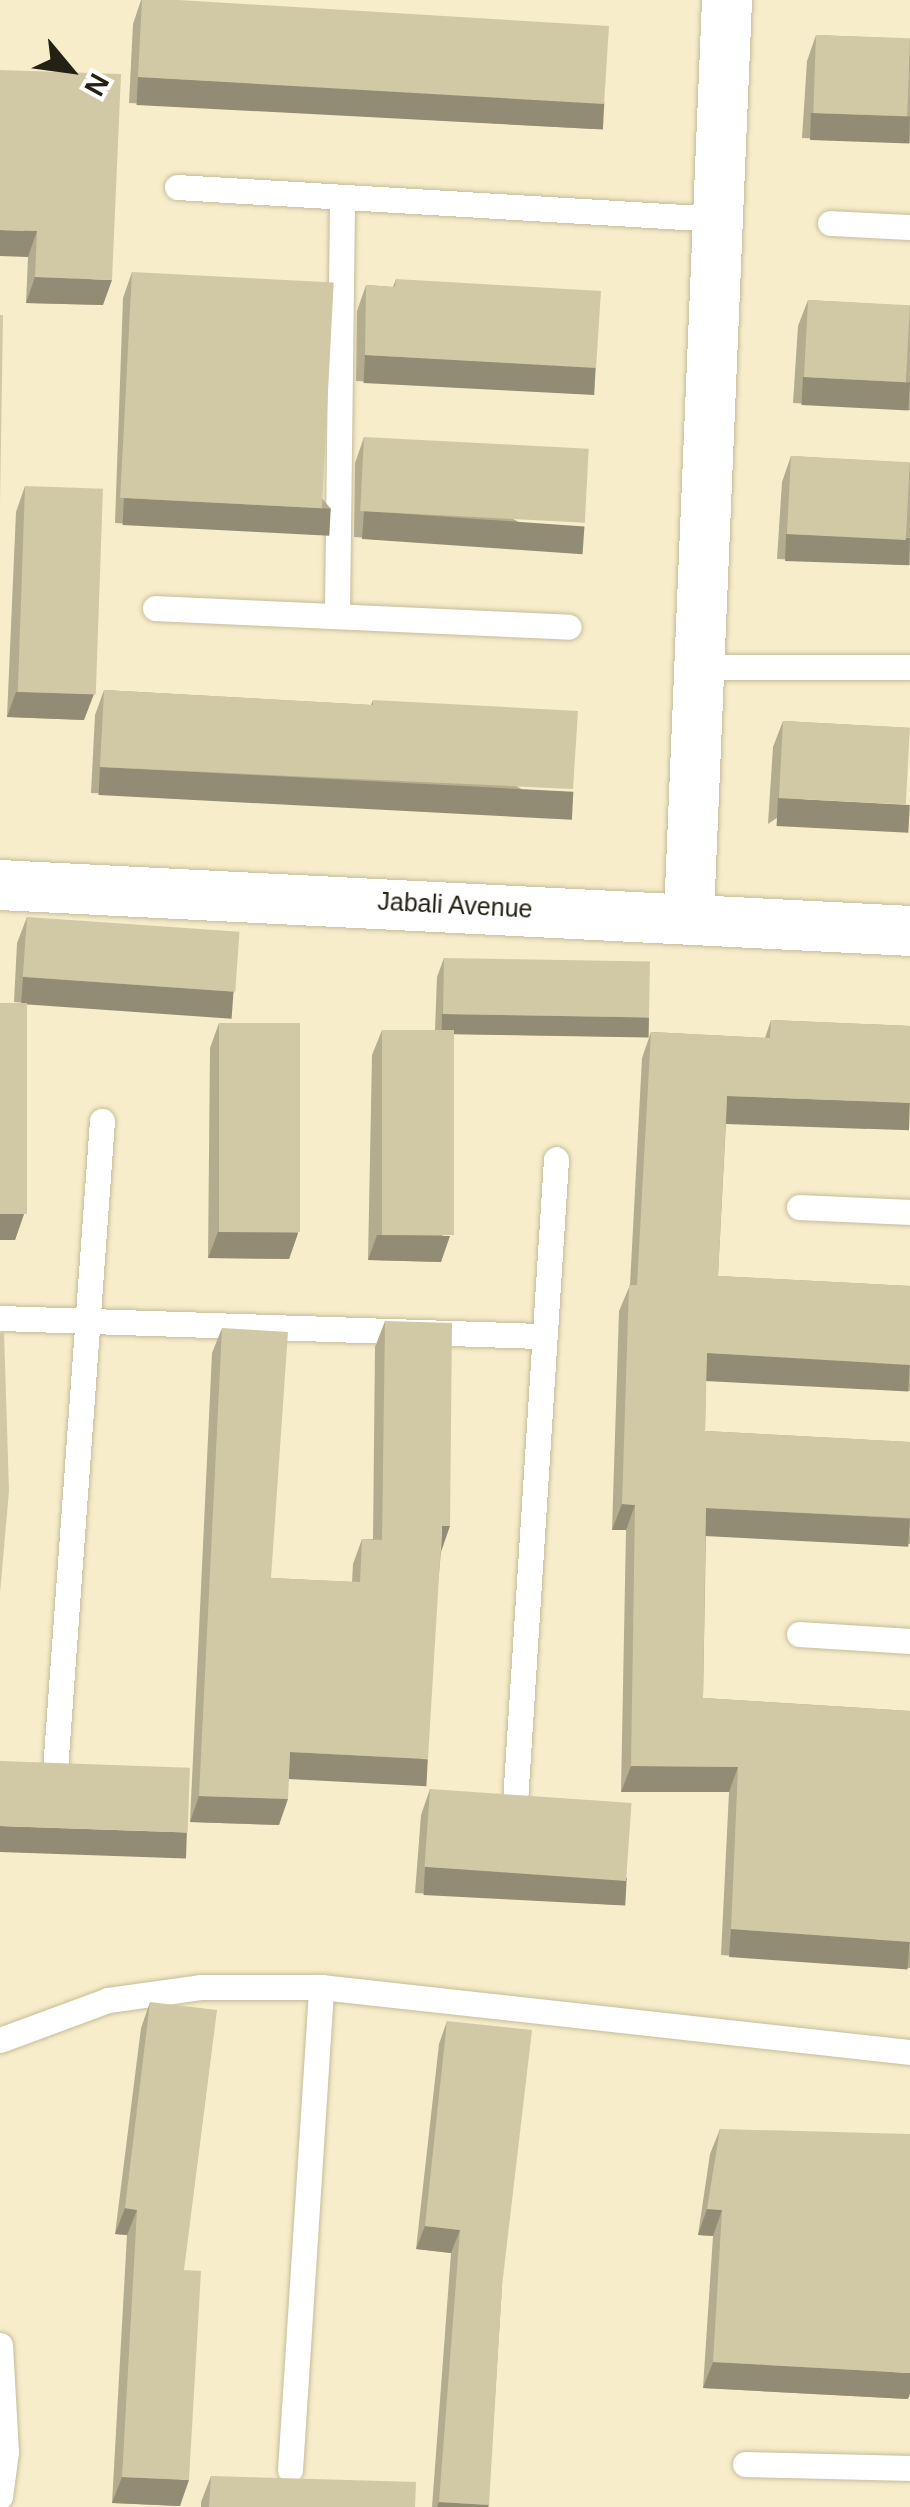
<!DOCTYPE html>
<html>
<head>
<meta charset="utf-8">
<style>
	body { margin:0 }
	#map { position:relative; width:910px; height:2507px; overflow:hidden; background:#f7edca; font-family:Helvetica,sans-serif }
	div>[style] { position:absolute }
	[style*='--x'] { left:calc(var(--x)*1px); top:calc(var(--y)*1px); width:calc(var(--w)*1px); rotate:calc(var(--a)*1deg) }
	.roads { filter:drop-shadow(0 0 2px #c5bc99) drop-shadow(0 0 2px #c5bc99) }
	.service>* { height:25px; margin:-12.5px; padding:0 12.5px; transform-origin:12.5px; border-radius:12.5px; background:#fff }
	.minor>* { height:50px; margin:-25px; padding:0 25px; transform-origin:25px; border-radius:25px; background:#fff }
	.wall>* { inset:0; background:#b4ac8e }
	.shaded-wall>* { inset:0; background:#928c74; transform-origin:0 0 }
	.building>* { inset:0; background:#d1c8a5; transform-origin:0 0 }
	span { translate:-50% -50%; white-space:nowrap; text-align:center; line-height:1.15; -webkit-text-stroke:8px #fff; paint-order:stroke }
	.street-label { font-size:25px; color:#242013 }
	.north { position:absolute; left:20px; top:20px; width:100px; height:100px; -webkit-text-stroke:8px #fff; paint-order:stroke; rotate:119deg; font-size:28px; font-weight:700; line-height:40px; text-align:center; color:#242013 }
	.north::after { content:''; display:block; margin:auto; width:35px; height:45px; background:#242013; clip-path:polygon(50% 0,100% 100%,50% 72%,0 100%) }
</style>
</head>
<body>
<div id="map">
	<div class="roads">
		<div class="service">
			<i style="--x:177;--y:187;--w:541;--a:3.39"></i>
			<i style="--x:830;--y:223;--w:80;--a:2.9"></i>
			<i style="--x:155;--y:608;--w:414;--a:2.6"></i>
			<i style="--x:337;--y:612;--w:412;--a:-89.3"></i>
			<i style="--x:699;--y:667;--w:211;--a:0"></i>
			<i style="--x:799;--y:1207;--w:111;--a:2.6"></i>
			<i style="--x:0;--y:1318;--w:540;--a:1.91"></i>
			<i style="--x:799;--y:1634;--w:111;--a:3.6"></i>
			<i style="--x:55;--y:1770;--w:651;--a:-85.86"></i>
			<i style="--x:515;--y:1802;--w:644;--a:-86.35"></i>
			<i style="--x:0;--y:2040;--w:115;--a:-20.3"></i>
			<i style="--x:108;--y:2000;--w:93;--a:-8"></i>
			<i style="--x:200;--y:1987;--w:121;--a:0"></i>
			<i style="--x:321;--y:1987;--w:593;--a:6.3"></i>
			<i style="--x:0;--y:2345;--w:107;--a:86.8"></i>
			<i style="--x:6;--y:2452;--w:45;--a:97.6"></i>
			<i style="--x:745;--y:2464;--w:165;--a:1.4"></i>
			<i style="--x:290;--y:2470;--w:484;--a:-86.3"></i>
		</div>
		<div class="minor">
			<i style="--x:0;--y:885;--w:911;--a:2.89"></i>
			<i style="--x:689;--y:915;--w:916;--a:-87.62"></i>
		</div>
	</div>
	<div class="wall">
		<i style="clip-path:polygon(141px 0,604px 104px,595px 129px,129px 103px,133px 24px)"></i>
		<i style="clip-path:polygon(816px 35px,910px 39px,910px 143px,802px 138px,807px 61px)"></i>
		<i style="clip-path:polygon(0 70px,103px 305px,26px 303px,28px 257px)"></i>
		<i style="clip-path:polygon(132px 272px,331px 509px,322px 535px,115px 523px,123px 298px)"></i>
		<i style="clip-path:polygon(396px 279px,586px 394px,356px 381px,357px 311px,366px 285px,393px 287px)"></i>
		<i style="clip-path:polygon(808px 300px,910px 306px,910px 410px,793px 403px,798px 326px)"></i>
		<i style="clip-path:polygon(364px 437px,575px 553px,354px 537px,355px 463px)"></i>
		<i style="clip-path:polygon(791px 456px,910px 463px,910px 565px,777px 559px,782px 482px)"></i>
		<i style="clip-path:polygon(25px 486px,84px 720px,7px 717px,16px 512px)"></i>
		<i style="clip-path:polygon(104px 690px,371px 705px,373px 700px,563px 814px,91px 793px,95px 715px)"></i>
		<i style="clip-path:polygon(783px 721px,910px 728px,768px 824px,773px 747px)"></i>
		<i style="clip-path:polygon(27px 917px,234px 991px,225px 1016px,27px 1003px,24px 1214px,15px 1240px,0 1240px,0 1003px,27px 1003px,14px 1002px,17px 943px)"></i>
		<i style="clip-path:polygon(444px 958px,649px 1018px,642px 1037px,454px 1034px,441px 1262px,368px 1260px,372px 1055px,382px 1030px,435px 1030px,437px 977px)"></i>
		<i style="clip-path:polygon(771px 1020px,910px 1026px,726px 1122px,718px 1276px,910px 1286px,910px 1391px,706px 1379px,705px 1431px,910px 1442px,910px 1544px,706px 1534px,703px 1698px,910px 1711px,910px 1968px,721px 1955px,729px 1792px,621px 1792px,626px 1530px,612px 1530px,619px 1311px,630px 1285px,642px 1058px,651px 1032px,765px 1038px)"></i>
		<i style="clip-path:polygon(219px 1023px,298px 1233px,289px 1259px,208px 1258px,210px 1048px)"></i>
		<i style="clip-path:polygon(385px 1321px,441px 1552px,419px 1785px,289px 1778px,279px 1825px,190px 1822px,212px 1353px,222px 1328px,271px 1578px,352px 1582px,353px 1564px,362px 1539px,373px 1539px,375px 1347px)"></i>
		<i style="clip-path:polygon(430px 1789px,627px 1879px,618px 1905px,415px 1893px,421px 1815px)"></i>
		<i style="clip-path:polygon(150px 2002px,184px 2270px,180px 2506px,112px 2503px,127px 2235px,115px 2234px,141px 2028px)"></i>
		<i style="clip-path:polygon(447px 2021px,502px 2286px,488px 2507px,432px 2507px,451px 2253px,416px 2249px,439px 2044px)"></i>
		<i style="clip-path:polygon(720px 2129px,908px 2399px,703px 2388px,713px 2236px,698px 2235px,710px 2154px)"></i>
		<i style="clip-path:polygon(211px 2476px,415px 2507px,201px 2507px,201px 2502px)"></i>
	</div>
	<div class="shaded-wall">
		<i style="left:138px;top:77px;width:467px;height:28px;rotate:3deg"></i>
		<i style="left:811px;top:113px;width:99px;height:27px;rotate:2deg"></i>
		<i style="clip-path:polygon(0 230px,37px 231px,28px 257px,0 256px)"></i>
		<i style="clip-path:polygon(35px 277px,112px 280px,103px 305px,26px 303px)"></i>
		<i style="left:365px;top:355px;width:231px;height:28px;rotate:3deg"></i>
		<i style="left:803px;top:377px;width:107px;height:28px;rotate:3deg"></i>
		<i style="left:124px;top:498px;width:207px;height:27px;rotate:3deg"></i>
		<i style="left:364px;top:511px;width:221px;height:28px;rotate:4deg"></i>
		<i style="left:786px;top:534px;width:124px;height:27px;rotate:2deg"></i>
		<i style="clip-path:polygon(16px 692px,94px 694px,84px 720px,7px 717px)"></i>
		<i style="left:100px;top:767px;width:474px;height:28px;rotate:3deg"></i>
		<i style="left:778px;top:798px;width:132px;height:28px;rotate:3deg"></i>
		<i style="left:23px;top:977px;width:211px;height:27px;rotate:4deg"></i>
		<i style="left:442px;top:1014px;width:207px;height:20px;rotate:1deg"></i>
		<i style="left:727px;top:1096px;width:183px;height:28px;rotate:2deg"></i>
		<i style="clip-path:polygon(0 1214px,24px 1214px,15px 1240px,0 1240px)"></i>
		<i style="clip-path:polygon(218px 1232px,298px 1233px,289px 1259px,208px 1258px)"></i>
		<i style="clip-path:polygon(377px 1235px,450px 1236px,441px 1262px,368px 1260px)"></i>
		<i style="left:707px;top:1353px;width:203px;height:28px;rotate:3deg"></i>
		<i style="clip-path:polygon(622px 1504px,635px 1505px,626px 1530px,612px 1530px)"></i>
		<i style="left:706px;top:1508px;width:204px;height:28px;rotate:3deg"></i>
		<i style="clip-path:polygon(442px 1526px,450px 1526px,441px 1552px)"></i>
		<i style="left:290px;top:1752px;width:138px;height:27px;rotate:3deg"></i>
		<i style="clip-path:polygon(631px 1766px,738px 1767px,729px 1792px,621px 1792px)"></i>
		<i style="clip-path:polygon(199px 1796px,288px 1799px,279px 1825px,190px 1822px)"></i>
		<i style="left:0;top:1826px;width:187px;height:26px;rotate:2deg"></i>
		<i style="left:425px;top:1867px;width:202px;height:28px;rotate:3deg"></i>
		<i style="left:731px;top:1929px;width:179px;height:28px;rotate:4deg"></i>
		<i style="clip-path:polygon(125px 2208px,137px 2210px,127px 2235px,115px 2234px)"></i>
		<i style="clip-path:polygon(707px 2209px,722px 2210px,713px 2236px,698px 2235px)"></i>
		<i style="clip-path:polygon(425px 2226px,460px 2230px,451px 2253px,416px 2249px)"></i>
		<i style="clip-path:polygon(713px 2362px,910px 2373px,910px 2394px,908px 2399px,703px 2388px)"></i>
		<i style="clip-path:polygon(122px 2477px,189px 2480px,180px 2506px,112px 2503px)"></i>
		<i style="clip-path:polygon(439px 2502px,489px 2505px,488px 2507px,437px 2507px)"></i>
	</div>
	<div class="building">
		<i style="clip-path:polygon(142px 0,178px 0,609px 26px,604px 104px,138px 77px)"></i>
		<i style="left:816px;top:35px;width:94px;height:78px;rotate:2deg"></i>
		<i style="clip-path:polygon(0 70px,121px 74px,112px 280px,35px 277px,37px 231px,0 230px)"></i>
		<i style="left:132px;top:272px;width:202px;height:226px;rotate:3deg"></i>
		<i style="clip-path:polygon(396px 279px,601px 291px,596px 368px,365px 355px,366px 285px,395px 287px)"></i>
		<i style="left:808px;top:300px;width:102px;height:77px;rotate:3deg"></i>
		<i style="clip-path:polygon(0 315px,3px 315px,0 504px)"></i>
		<i style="left:364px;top:437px;width:225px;height:74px;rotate:3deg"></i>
		<i style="left:791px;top:456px;width:119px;height:78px;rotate:3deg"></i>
		<i style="left:25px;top:486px;width:78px;height:206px;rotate:2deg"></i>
		<i style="clip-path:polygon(104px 690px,373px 705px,373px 700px,578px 711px,573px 789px,100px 767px)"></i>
		<i style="left:783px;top:721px;width:127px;height:77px;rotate:3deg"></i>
		<i style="left:27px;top:917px;width:213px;height:60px;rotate:4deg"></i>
		<i style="left:444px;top:958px;width:206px;height:56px;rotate:1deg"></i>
		<i style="left:0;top:1003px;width:27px;height:211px"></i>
		<i style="clip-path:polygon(771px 1020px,910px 1026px,910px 1103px,727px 1096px,718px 1276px,910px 1286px,910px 1365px,707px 1353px,705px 1431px,910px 1442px,910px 1518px,706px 1508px,703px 1698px,910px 1711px,910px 1942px,731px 1929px,738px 1767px,631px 1766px,635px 1505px,622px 1504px,629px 1285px,637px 1285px,651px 1032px,770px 1038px)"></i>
		<i style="left:219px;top:1023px;width:81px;height:209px"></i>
		<i style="left:382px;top:1030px;width:72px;height:205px"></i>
		<i style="clip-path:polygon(385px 1321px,452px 1323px,450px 1526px,442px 1526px,428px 1759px,290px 1752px,288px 1799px,199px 1796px,222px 1328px,288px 1332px,271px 1578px,360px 1582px,362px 1539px,382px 1540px)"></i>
		<i style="clip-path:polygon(4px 1332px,9px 1491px,0 1593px,0 1333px)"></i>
		<i style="left:0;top:1761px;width:190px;height:65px;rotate:2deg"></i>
		<i style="left:430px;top:1789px;width:202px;height:78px;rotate:4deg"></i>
		<i style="clip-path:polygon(150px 2002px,217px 2010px,184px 2270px,201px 2271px,189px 2480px,122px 2477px,137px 2210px,125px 2208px)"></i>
		<i style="clip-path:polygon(447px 2021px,532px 2030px,502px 2286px,489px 2505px,439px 2502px,460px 2230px,425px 2226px)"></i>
		<i style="clip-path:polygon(720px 2129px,910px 2134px,910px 2373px,713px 2362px,722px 2210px,707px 2209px)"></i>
		<i style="clip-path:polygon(211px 2476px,416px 2482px,415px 2507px,209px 2507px)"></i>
	</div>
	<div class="street-label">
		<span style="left:455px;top:905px;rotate:3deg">Jabali Avenue</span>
	</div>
	<div class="north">N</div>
</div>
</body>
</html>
